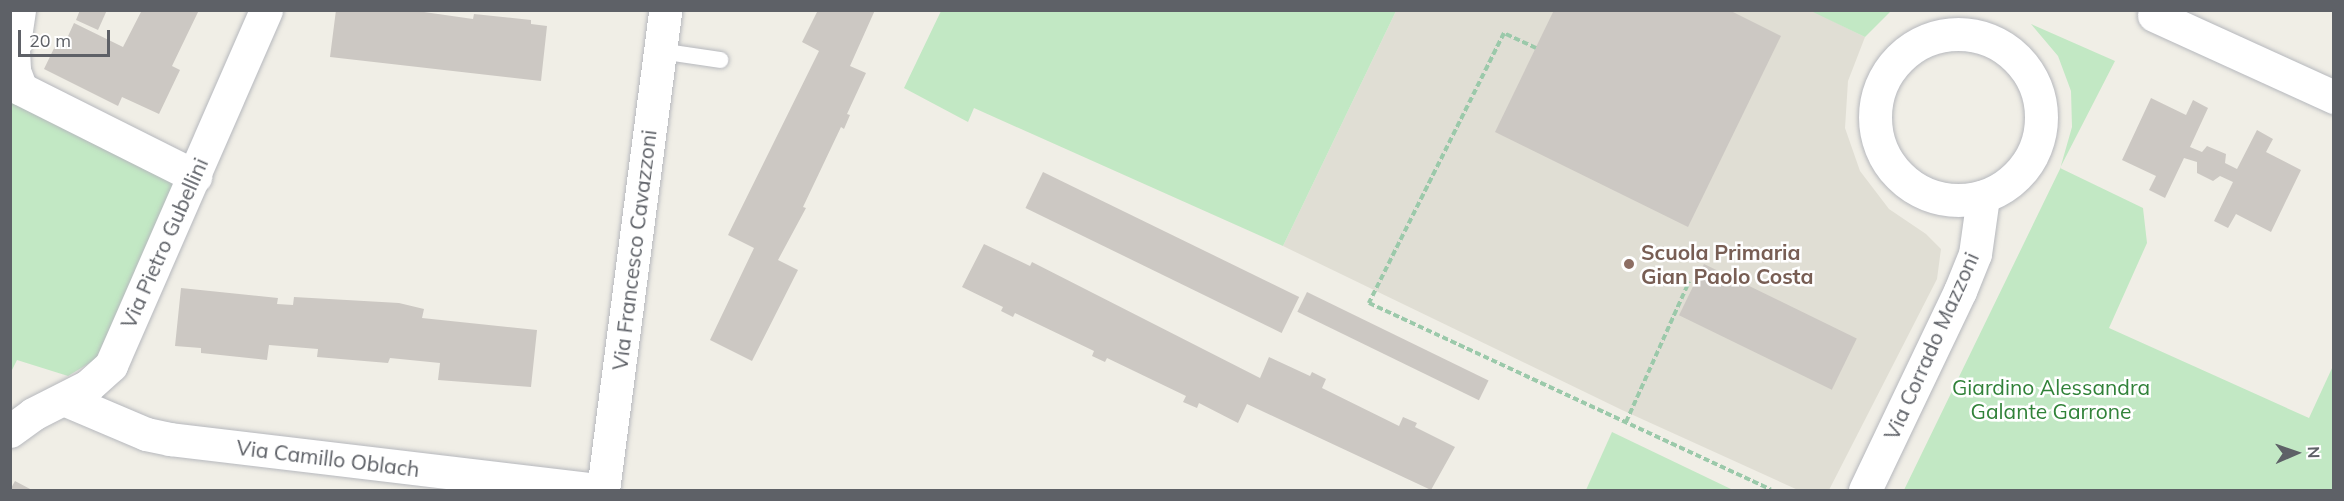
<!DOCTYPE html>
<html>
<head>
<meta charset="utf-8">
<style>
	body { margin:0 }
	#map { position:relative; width:2344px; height:501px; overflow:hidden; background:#f0eee6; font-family:Mulish,sans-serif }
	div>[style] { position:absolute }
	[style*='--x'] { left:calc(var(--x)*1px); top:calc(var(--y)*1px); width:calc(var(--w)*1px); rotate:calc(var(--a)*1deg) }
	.education>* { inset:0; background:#e0ded4 }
	.green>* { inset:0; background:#c2e8c4 }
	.building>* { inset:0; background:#ccc8c3; transform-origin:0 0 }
	.path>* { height:4px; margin-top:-2px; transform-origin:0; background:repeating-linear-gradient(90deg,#9bc9aa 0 6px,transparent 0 9px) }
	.roads { filter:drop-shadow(0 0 2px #b6b8bd) drop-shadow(0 0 2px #b6b8bd) }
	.lane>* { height:16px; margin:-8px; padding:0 8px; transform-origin:8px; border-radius:8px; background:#fff }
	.street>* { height:33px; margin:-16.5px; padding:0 16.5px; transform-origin:16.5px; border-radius:16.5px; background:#fff }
	.street>.ring { margin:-16.5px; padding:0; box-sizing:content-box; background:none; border:33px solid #fff; border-radius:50% }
	.secondary>* { height:33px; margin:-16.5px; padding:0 16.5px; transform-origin:16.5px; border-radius:16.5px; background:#fff }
	.dots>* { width:16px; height:16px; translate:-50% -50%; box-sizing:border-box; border:3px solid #fff; border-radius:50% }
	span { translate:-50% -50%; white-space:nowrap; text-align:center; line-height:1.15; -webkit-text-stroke:5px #fff; paint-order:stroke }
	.street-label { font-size:21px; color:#5e6167 }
	.education-label { font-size:21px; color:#785e54; font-weight:700 }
	.left { translate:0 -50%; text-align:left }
	.park-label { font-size:21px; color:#318239 }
	.frame { position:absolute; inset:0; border:12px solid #5e6167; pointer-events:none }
	.north { position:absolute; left:2266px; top:423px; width:60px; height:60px; -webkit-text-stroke:4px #fff; paint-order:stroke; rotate:88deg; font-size:16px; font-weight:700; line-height:24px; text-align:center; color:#5e6167 }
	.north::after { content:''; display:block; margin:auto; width:21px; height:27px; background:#5e6167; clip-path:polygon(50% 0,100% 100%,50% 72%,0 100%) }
	.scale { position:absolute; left:18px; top:30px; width:92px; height:27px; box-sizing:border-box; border:3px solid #5e6167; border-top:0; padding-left:8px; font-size:18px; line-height:21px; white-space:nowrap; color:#5e6167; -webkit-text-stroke:4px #fff; paint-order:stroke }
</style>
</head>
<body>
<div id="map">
	<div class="education">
		<i style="clip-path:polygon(1811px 10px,1865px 37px,1848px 81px,1845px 128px,1860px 171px,1889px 209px,1926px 234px,1941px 249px,1937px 279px,1829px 490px,1798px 490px,1622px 410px,1283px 246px,1396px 11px)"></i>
	</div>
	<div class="green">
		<i style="clip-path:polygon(941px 11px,941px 10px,1396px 11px,1283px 246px,974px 108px,968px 122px,904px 88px)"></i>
		<i style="clip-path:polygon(1811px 11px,1891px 11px,1865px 37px)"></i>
		<i style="clip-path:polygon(2031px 24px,2115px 61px,2060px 168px,2143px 208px,2147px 243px,2109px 328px,2309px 418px,2333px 366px,2333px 490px,1904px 490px,2060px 169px,2072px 127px,2071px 91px,2058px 56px)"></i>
		<i style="clip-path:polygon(11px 102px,177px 183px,96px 359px,68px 376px,17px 360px,11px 372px)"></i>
		<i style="clip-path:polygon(1612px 432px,1733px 490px,1586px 490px)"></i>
	</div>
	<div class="building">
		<i style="clip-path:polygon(80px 10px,107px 10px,98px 30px,76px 20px)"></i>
		<i style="clip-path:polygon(142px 10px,199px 10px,172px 66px,180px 70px,159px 114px,122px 97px,118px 106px,44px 69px,57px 42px,64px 45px,74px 23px,123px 47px)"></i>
		<i style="clip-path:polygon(336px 10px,410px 10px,473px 19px,474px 14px,531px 20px,531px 24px,547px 26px,541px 81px,330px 57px)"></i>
		<i style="clip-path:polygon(818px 10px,875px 10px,850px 66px,866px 73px,847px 114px,850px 115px,844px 129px,841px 127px,803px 207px,806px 208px,778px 260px,798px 270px,752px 361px,710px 340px,754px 248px,728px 235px,819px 51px,802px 42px)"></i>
		<i style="clip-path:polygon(1554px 10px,1729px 10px,1781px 36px,1688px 227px,1495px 132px)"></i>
		<i style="clip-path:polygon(2151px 98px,2186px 115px,2193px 100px,2208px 108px,2190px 147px,2202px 152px,2207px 146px,2226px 154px,2225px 163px,2237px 169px,2257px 130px,2273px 139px,2266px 152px,2301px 170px,2271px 232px,2236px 214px,2228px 228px,2214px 221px,2233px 182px,2220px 176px,2213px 181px,2197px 173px,2197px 162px,2184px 158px,2165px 198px,2149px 190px,2156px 176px,2122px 160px)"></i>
		<i style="left:1043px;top:172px;width:285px;height:40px;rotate:26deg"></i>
		<i style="clip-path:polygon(984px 244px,1030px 266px,1032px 262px,1260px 378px,1269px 357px,1310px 376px,1312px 372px,1326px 379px,1322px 388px,1399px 426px,1403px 417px,1417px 423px,1415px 427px,1455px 447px,1431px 490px,1247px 404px,1238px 423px,1199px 403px,1197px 408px,1183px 402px,1186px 396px,1107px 358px,1105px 362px,1092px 356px,1094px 351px,1015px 313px,1013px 317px,1001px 311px,1003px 307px,962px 287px)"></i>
		<i style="left:1704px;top:264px;width:170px;height:57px;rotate:26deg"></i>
		<i style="clip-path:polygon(181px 288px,278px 298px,277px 304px,293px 305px,294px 297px,399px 303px,424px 309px,422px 318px,537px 330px,531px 387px,438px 380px,440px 363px,390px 358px,388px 363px,317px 357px,318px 349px,269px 345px,267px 360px,201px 353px,201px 348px,175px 346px)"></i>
		<i style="left:1307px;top:292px;width:202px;height:22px;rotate:26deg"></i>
		<i style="clip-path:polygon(15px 481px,32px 490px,10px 490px)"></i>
	</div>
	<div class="path">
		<i style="--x:1536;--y:48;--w:35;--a:-155"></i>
		<i style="--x:1504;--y:33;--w:302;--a:116.6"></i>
		<i style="--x:1369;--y:303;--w:443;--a:24.9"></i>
		<i style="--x:1626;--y:422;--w:154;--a:-65.8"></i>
	</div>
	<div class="roads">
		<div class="lane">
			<i style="--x:660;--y:51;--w:61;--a:8.5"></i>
		</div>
		<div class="street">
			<i style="--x:19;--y:10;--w:40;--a:98.5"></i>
			<i style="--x:13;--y:50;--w:21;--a:87"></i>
			<i style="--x:14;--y:71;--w:19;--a:69"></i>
			<i style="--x:21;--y:89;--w:195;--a:26.6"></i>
			<i style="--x:2154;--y:15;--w:198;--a:24.5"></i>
			<i class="ring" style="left:1875px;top:34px;width:133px;height:133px"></i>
			<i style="--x:66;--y:400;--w:87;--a:23"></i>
			<i style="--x:146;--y:434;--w:25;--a:12"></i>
			<i style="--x:170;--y:439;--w:430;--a:6.8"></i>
			<i style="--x:10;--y:431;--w:29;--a:-36"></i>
			<i style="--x:33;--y:414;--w:62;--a:-27"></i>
			<i style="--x:88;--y:386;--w:31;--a:-42"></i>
			<i style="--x:111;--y:365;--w:387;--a:-66.4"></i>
			<i style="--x:1865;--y:490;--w:221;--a:-64.5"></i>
			<i style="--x:1960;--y:291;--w:40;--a:-68"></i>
			<i style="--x:1975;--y:254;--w:58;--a:-82"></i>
		</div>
		<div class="secondary">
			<i style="--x:603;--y:490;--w:484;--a:-82.6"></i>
		</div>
	</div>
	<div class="dots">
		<i style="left:1629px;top:264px;background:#8d6e63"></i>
	</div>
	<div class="street-label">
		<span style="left:164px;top:243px;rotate:-66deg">Via Pietro Gubellini</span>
		<span style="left:634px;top:250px;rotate:-83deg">Via Francesco Cavazzoni</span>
		<span style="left:1931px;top:346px;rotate:-66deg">Via Corrado Mazzoni</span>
		<span style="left:328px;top:458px;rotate:7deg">Via Camillo Oblach</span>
	</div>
	<div class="education-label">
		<span class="left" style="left:1641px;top:264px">Scuola Primaria<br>Gian Paolo Costa</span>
	</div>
	<div class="park-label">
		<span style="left:2051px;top:399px">Giardino Alessandra<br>Galante Garrone</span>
	</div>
	<div class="frame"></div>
	<div class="north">N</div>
	<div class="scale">20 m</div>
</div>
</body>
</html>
